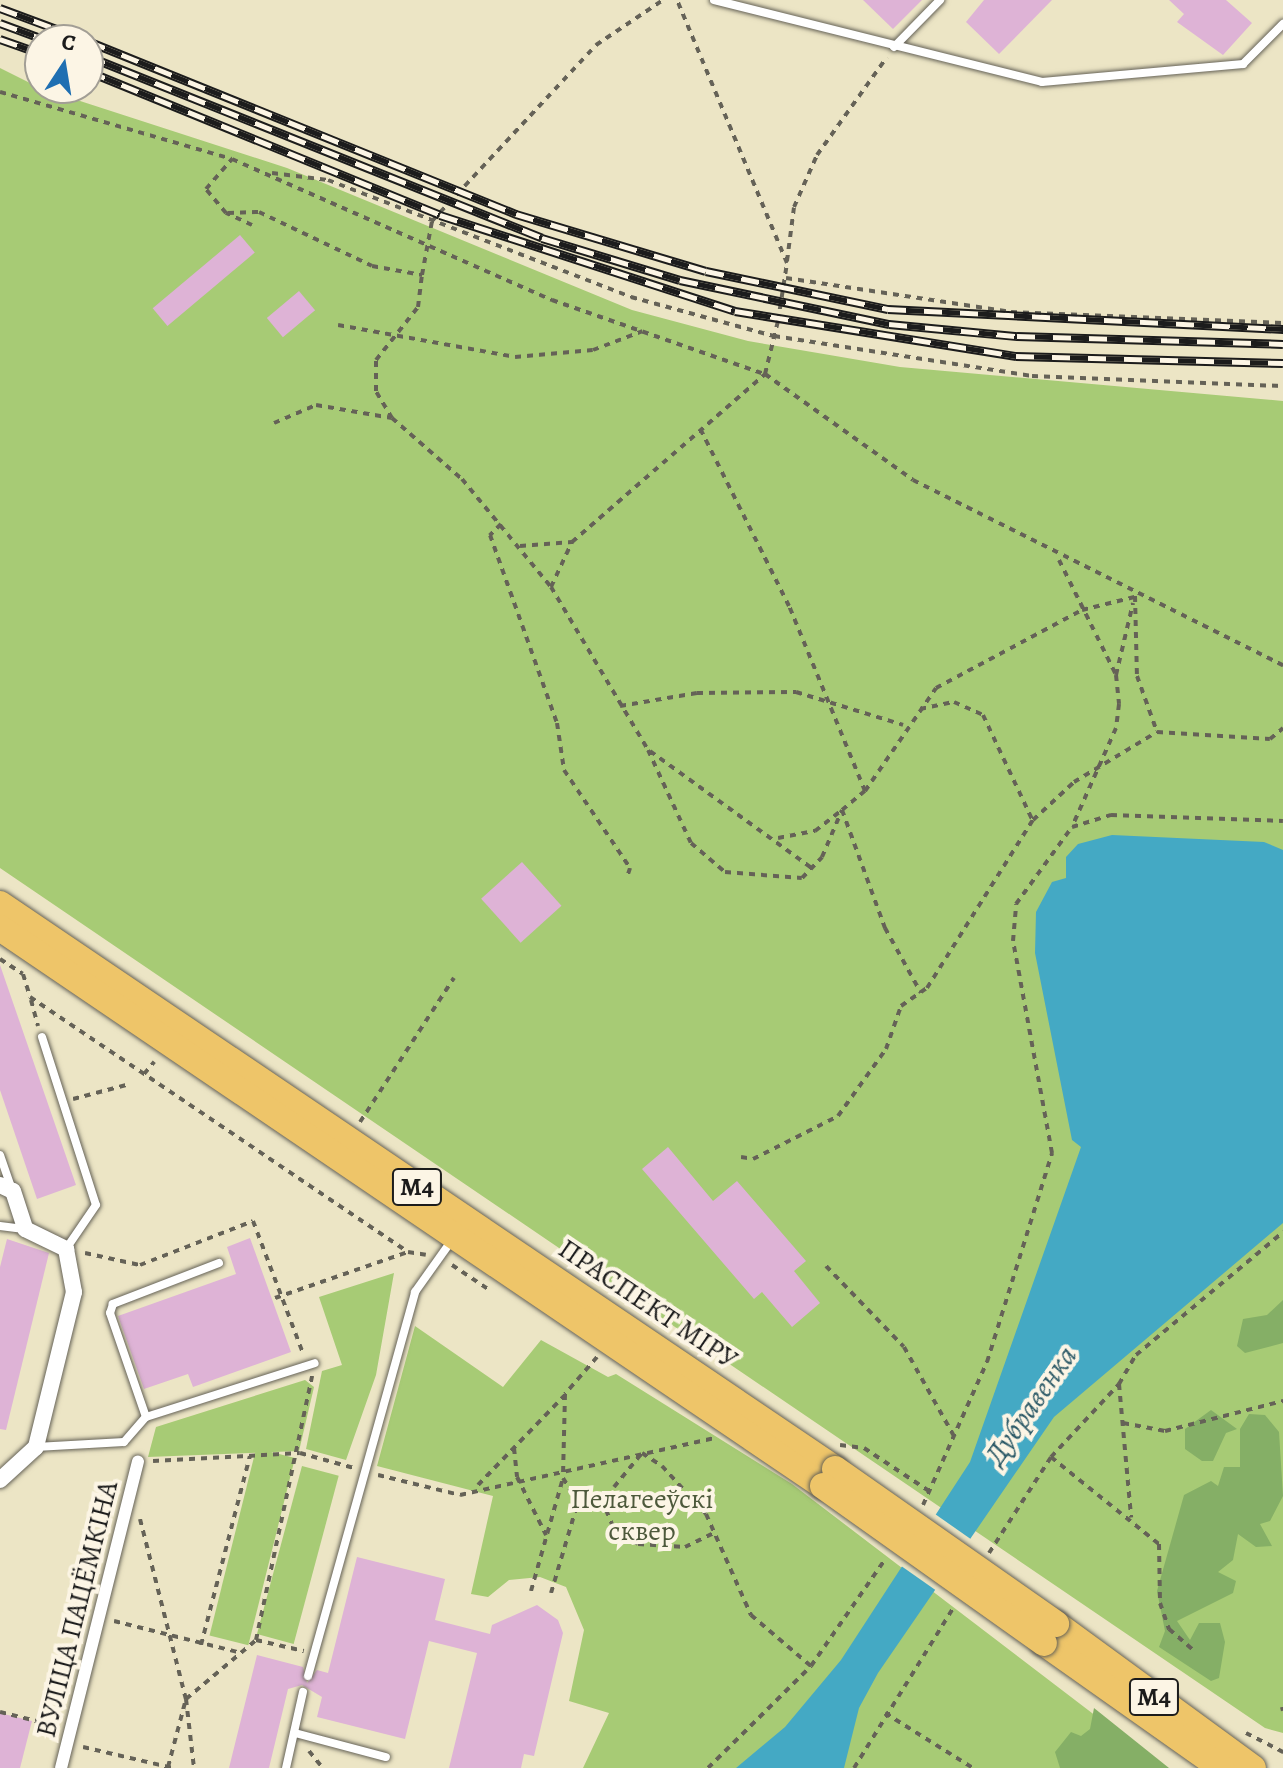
<!DOCTYPE html>
<html>
<head>
<meta charset="utf-8">
<style>
	body { margin:0 }
	#map { position:relative; width:1283px; height:1768px; overflow:hidden; background:#ece5c5; font-family:Alegreya,serif }
	div>[style] { position:absolute }
	[style*='--x'] { left:calc(var(--x)*1px); top:calc(var(--y)*1px); width:calc(var(--w)*1px); rotate:calc(var(--a)*1deg) }
	.green>* { inset:0; background:#a7cb75; transform-origin:0 0 }
	.forest>* { inset:0; background:#85af66 }
	.water>* { inset:0; background:#44a9c4 }
	.pier>* { inset:0; background:#ece5c5; transform-origin:0 0 }
	.building>* { inset:0; background:#deb3d6; transform-origin:0 0 }
	.path>* { height:4px; margin-top:-2px; transform-origin:0; background:repeating-linear-gradient(90deg,#656257 0 6px,transparent 0 12px) }
	.roads { filter:drop-shadow(0 0 2px #656257) drop-shadow(0 0 2px #656257) }
	.service>* { height:8px; margin:-4px; padding:0 4px; transform-origin:4px; border-radius:4px; background:#fff }
	.pedestrian>* { height:12px; margin:-6px; padding:0 6px; transform-origin:6px; border-radius:6px; background:#fff }
	.minor>* { height:16px; margin:-8px; padding:0 8px; transform-origin:8px; border-radius:8px; background:#fff }
	.primary>* { height:26px; margin:-13px; padding:0 13px; transform-origin:13px; border-radius:13px; background:#eec569 }
	.rail>* { height:9px; margin-top:-4.5px; transform-origin:0; background:repeating-linear-gradient(90deg,#fcf5e5 0 18px,#1c1c1c 0 36px); box-sizing:border-box; border-block:2px solid #1c1c1c }
	.bridges { filter:drop-shadow(0 0 2px #656257) drop-shadow(0 0 2px #656257) }
	.primary-bridge>* { height:26px; margin:-13px; padding:0 13px; transform-origin:13px; border-radius:13px; background:#eec569 }
	span { translate:-50% -50%; white-space:nowrap; text-align:center; line-height:1.15; -webkit-text-stroke:8px #fcf5e5; paint-order:stroke }
	.shield-label span { padding:2px 6px; background:#fcf5e5; border:2px solid; border-radius:6px; -webkit-text-stroke-width:0 }
	.shield-label { font-size:26px; color:#1c1c1c; font-weight:700 }
	.street-label { font-size:28px; color:#1c1c1c }
	.park-label { font-size:28px; color:#4d593b }
	.water-label { font-size:30px; color:#2e5b68; font-style:italic }
	.north { position:absolute; left:24px; top:24px; width:80px; height:80px; box-sizing:border-box; background:#fcf5e5; border:2px solid #a29e95; border-radius:50%; rotate:12deg; font-size:22px; font-weight:700; line-height:32px; text-align:center; color:#1c1c1c }
	.north::after { content:''; display:block; margin:auto; width:28px; height:36px; background:#1f6fb2; clip-path:polygon(50% 0,100% 100%,50% 72%,0 100%) }
</style>
</head>
<body>
<div id="map">
	<div class="green">
		<i style="clip-path:polygon(0 68px,40px 88px,287px 168px,632px 310px,748px 341px,900px 367px,1283px 401px,1283px 1733px,1265px 1728px,0 868px)"></i>
		<i style="clip-path:polygon(394px 1273px,376px 1375px,346px 1460px,306px 1449px,322px 1371px,342px 1365px,319px 1297px)"></i>
		<i style="clip-path:polygon(415px 1326px,503px 1387px,541px 1340px,608px 1377px,616px 1374px,792px 1484px,1164px 1768px,583px 1768px,609px 1713px,569px 1701px,584px 1630px,566px 1587px,540px 1577px,509px 1580px,488px 1597px,471px 1594px,493px 1496px,377px 1466px)"></i>
		<i style="clip-path:polygon(305px 1380px,314px 1387px,299px 1451px,148px 1457px,156px 1427px)"></i>
		<i style="left:295px;top:1458px;width:193px;height:40px;rotate:104deg"></i>
		<i style="left:302px;top:1466px;width:38px;height:174px;rotate:15deg"></i>
	</div>
	<div class="forest">
		<i style="clip-path:polygon(1283px 1300px,1283px 1343px,1245px 1353px,1237px 1346px,1243px 1319px,1267px 1315px)"></i>
		<i style="clip-path:polygon(1211px 1410px,1237px 1429px,1226px 1433px,1213px 1461px,1202px 1461px,1185px 1449px,1185px 1429px)"></i>
		<i style="clip-path:polygon(1249px 1414px,1265px 1415px,1279px 1432px,1283px 1496px,1270px 1521px,1260px 1524px,1272px 1546px,1256px 1547px,1238px 1534px,1233px 1560px,1218px 1572px,1236px 1581px,1233px 1593px,1177px 1621px,1190px 1640px,1199px 1623px,1220px 1623px,1225px 1642px,1219px 1678px,1211px 1681px,1159px 1647px,1165px 1631px,1157px 1591px,1184px 1495px,1211px 1481px,1218px 1486px,1224px 1467px,1240px 1467px,1240px 1429px)"></i>
		<i style="clip-path:polygon(1094px 1708px,1169px 1768px,1060px 1768px,1055px 1752px,1071px 1732px,1081px 1736px,1090px 1729px)"></i>
	</div>
	<div class="water">
		<i style="clip-path:polygon(1112px 835px,1264px 842px,1283px 850px,1283px 1223px,1054px 1417px,878px 1673px,859px 1708px,844px 1768px,736px 1768px,785px 1727px,841px 1660px,970px 1462px,1081px 1147px,1072px 1140px,1035px 953px,1036px 912px,1052px 882px,1066px 878px,1066px 857px,1078px 844px)"></i>
	</div>
	<div class="pier">
		<i style="left:935px;top:1514px;width:47px;height:62px;rotate:35deg"></i>
	</div>
	<div class="building">
		<i style="clip-path:polygon(863px 0,922px 0,893px 29px)"></i>
		<i style="clip-path:polygon(984px 0,1052px 0,999px 54px,966px 22px)"></i>
		<i style="clip-path:polygon(1169px 0,1226px 0,1252px 23px,1223px 55px,1177px 22px,1184px 14px)"></i>
		<i style="left:240px;top:235px;width:23px;height:114px;rotate:50deg"></i>
		<i style="left:299px;top:291px;width:25px;height:42px;rotate:50deg"></i>
		<i style="left:522px;top:862px;width:59px;height:55px;rotate:48deg"></i>
		<i style="clip-path:polygon(0 965px,76px 1185px,37px 1199px,0 1090px)"></i>
		<i style="clip-path:polygon(668px 1147px,713px 1201px,737px 1181px,806px 1261px,794px 1271px,820px 1303px,792px 1327px,762px 1292px,754px 1299px,642px 1169px)"></i>
		<i style="clip-path:polygon(250px 1238px,291px 1352px,193px 1387px,188px 1374px,144px 1389px,118px 1316px,236px 1274px,227px 1247px)"></i>
		<i style="clip-path:polygon(7px 1239px,49px 1253px,6px 1430px,0 1429px,0 1267px)"></i>
		<i style="clip-path:polygon(357px 1557px,445px 1579px,435px 1620px,490px 1634px,492px 1625px,537px 1605px,558px 1620px,563px 1633px,534px 1756px,524px 1754px,521px 1768px,449px 1768px,477px 1653px,429px 1641px,405px 1739px,317px 1717px,322px 1697px,302px 1685px,288px 1689px,269px 1768px,229px 1768px,257px 1655px,303px 1667px,307px 1683px,317px 1670px,328px 1673px)"></i>
		<i style="clip-path:polygon(0 1713px,32px 1721px,20px 1768px,0 1768px)"></i>
	</div>
	<div class="path">
		<i style="--x:0;--y:92;--w:241;--a:16.1"></i>
		<i style="--x:272;--y:173;--w:56;--a:7.1"></i>
		<i style="--x:328;--y:180;--w:325;--a:21.1"></i>
		<i style="--x:631;--y:297;--w:148;--a:15.3"></i>
		<i style="--x:774;--y:336;--w:261;--a:8.8"></i>
		<i style="--x:1032;--y:376;--w:251;--a:2.3"></i>
		<i style="--x:228;--y:213;--w:31;--a:-2"></i>
		<i style="--x:259;--y:212;--w:125;--a:25.5"></i>
		<i style="--x:372;--y:266;--w:51;--a:10.2"></i>
		<i style="--x:422;--y:275;--w:55;--a:-79.5"></i>
		<i style="--x:432;--y:221;--w:241;--a:-47"></i>
		<i style="--x:596;--y:45;--w:81;--a:-33.9"></i>
		<i style="--x:252;--y:225;--w:29;--a:-155"></i>
		<i style="--x:226;--y:213;--w:31;--a:-130"></i>
		<i style="--x:206;--y:189;--w:40;--a:-49"></i>
		<i style="--x:232;--y:159;--w:350;--a:23.8"></i>
		<i style="--x:552;--y:300;--w:225;--a:19.2"></i>
		<i style="--x:765;--y:374;--w:182;--a:35.6"></i>
		<i style="--x:913;--y:480;--w:414;--a:26.6"></i>
		<i style="--x:787;--y:261;--w:54;--a:-82.6"></i>
		<i style="--x:794;--y:207;--w:57;--a:-66.1"></i>
		<i style="--x:817;--y:155;--w:120;--a:-54.5"></i>
		<i style="--x:786;--y:278;--w:228;--a:8.6"></i>
		<i style="--x:1011;--y:312;--w:272;--a:2.3"></i>
		<i style="--x:338;--y:325;--w:180;--a:10.2"></i>
		<i style="--x:515;--y:357;--w:78;--a:-5.1"></i>
		<i style="--x:593;--y:350;--w:53;--a:-20.8"></i>
		<i style="--x:392;--y:418;--w:93;--a:41.1"></i>
		<i style="--x:462;--y:479;--w:140;--a:50.5"></i>
		<i style="--x:551;--y:587;--w:190;--a:59.2"></i>
		<i style="--x:648;--y:750;--w:102;--a:65.2"></i>
		<i style="--x:691;--y:843;--w:45;--a:40.5"></i>
		<i style="--x:725;--y:872;--w:77;--a:4.5"></i>
		<i style="--x:802;--y:878;--w:29;--a:-46"></i>
		<i style="--x:822;--y:857;--w:51;--a:-66.9"></i>
		<i style="--x:842;--y:810;--w:30;--a:-40"></i>
		<i style="--x:865;--y:791;--w:200;--a:-112.3"></i>
		<i style="--x:789;--y:606;--w:199;--a:-116.6"></i>
		<i style="--x:274;--y:423;--w:46;--a:-23.2"></i>
		<i style="--x:316;--y:405;--w:77;--a:9.7"></i>
		<i style="--x:392;--y:418;--w:31;--a:-121"></i>
		<i style="--x:376;--y:391;--w:31;--a:-90"></i>
		<i style="--x:376;--y:360;--w:68;--a:-51.6"></i>
		<i style="--x:418;--y:307;--w:32;--a:-83"></i>
		<i style="--x:501;--y:524;--w:16;--a:135"></i>
		<i style="--x:490;--y:535;--w:200;--a:70.4"></i>
		<i style="--x:557;--y:723;--w:48;--a:81.5"></i>
		<i style="--x:564;--y:770;--w:118;--a:56"></i>
		<i style="--x:630;--y:868;--w:9;--a:108"></i>
		<i style="--x:520;--y:546;--w:52;--a:-4.4"></i>
		<i style="--x:1059;--y:560;--w:128;--a:63.6"></i>
		<i style="--x:1116;--y:675;--w:29;--a:84"></i>
		<i style="--x:1119;--y:704;--w:24;--a:97"></i>
		<i style="--x:1116;--y:728;--w:108;--a:114"></i>
		<i style="--x:551;--y:587;--w:50;--a:-65"></i>
		<i style="--x:572;--y:542;--w:256;--a:-41"></i>
		<i style="--x:765;--y:374;--w:55;--a:-76.2"></i>
		<i style="--x:778;--y:321;--w:59;--a:-81.2"></i>
		<i style="--x:787;--y:263;--w:285;--a:-112.7"></i>
		<i style="--x:1135;--y:596;--w:80;--a:88.6"></i>
		<i style="--x:1137;--y:676;--w:59;--a:70.3"></i>
		<i style="--x:1116;--y:675;--w:74;--a:-76.7"></i>
		<i style="--x:620;--y:706;--w:78;--a:-9.6"></i>
		<i style="--x:697;--y:693;--w:99;--a:-0.6"></i>
		<i style="--x:796;--y:692;--w:112;--a:17.1"></i>
		<i style="--x:920;--y:709;--w:35;--a:-12"></i>
		<i style="--x:954;--y:702;--w:32;--a:24"></i>
		<i style="--x:983;--y:715;--w:115;--a:64.8"></i>
		<i style="--x:650;--y:751;--w:201;--a:35.9"></i>
		<i style="--x:865;--y:791;--w:125;--a:-55.4"></i>
		<i style="--x:936;--y:688;--w:166;--a:-28.1"></i>
		<i style="--x:1082;--y:610;--w:54;--a:-14"></i>
		<i style="--x:778;--y:838;--w:38;--a:-11"></i>
		<i style="--x:815;--y:831;--w:34;--a:-38"></i>
		<i style="--x:842;--y:810;--w:126;--a:70"></i>
		<i style="--x:885;--y:928;--w:74;--a:61"></i>
		<i style="--x:0;--y:959;--w:27;--a:33"></i>
		<i style="--x:23;--y:974;--w:24;--a:73"></i>
		<i style="--x:30;--y:997;--w:456;--a:34"></i>
		<i style="--x:408;--y:1252;--w:18;--a:9"></i>
		<i style="--x:31;--y:1000;--w:27;--a:75"></i>
		<i style="--x:144;--y:1074;--w:16;--a:-50"></i>
		<i style="--x:73;--y:1099;--w:55;--a:-14.8"></i>
		<i style="--x:360;--y:1122;--w:172;--a:-56.9"></i>
		<i style="--x:741;--y:1157;--w:12;--a:9"></i>
		<i style="--x:753;--y:1159;--w:95;--a:-26.8"></i>
		<i style="--x:838;--y:1116;--w:82;--a:-54.4"></i>
		<i style="--x:886;--y:1049;--w:46;--a:-70.8"></i>
		<i style="--x:901;--y:1006;--w:32;--a:-35"></i>
		<i style="--x:927;--y:988;--w:199;--a:-57.8"></i>
		<i style="--x:1033;--y:820;--w:56;--a:-42.8"></i>
		<i style="--x:1074;--y:782;--w:97;--a:-31.1"></i>
		<i style="--x:1157;--y:732;--w:113;--a:3.5"></i>
		<i style="--x:1270;--y:739;--w:17;--a:-40"></i>
		<i style="--x:85;--y:1253;--w:56;--a:12.3"></i>
		<i style="--x:140;--y:1265;--w:121;--a:-21.3"></i>
		<i style="--x:253;--y:1221;--w:141;--a:69.3"></i>
		<i style="--x:452;--y:1265;--w:47;--a:33.7"></i>
		<i style="--x:826;--y:1266;--w:112;--a:46.1"></i>
		<i style="--x:904;--y:1347;--w:104;--a:60.7"></i>
		<i style="--x:275;--y:1298;--w:141;--a:-19.1"></i>
		<i style="--x:597;--y:1357;--w:49;--a:130.9"></i>
		<i style="--x:565;--y:1394;--w:84;--a:91.4"></i>
		<i style="--x:563;--y:1478;--w:28;--a:58"></i>
		<i style="--x:578;--y:1502;--w:29;--a:16"></i>
		<i style="--x:606;--y:1510;--w:21;--a:67"></i>
		<i style="--x:614;--y:1529;--w:28;--a:32"></i>
		<i style="--x:638;--y:1544;--w:47;--a:3.7"></i>
		<i style="--x:685;--y:1547;--w:34;--a:-26"></i>
		<i style="--x:1119;--y:1384;--w:134;--a:84.8"></i>
		<i style="--x:1123;--y:1423;--w:43;--a:10.8"></i>
		<i style="--x:1165;--y:1431;--w:122;--a:-14.3"></i>
		<i style="--x:840;--y:1445;--w:24;--a:7"></i>
		<i style="--x:864;--y:1448;--w:82;--a:33.5"></i>
		<i style="--x:514;--y:1448;--w:29;--a:84"></i>
		<i style="--x:517;--y:1477;--w:65;--a:63.4"></i>
		<i style="--x:1051;--y:1457;--w:139;--a:38.9"></i>
		<i style="--x:1159;--y:1544;--w:59;--a:89"></i>
		<i style="--x:1160;--y:1603;--w:28;--a:71"></i>
		<i style="--x:1169;--y:1629;--w:32;--a:41"></i>
		<i style="--x:153;--y:1461;--w:147;--a:-3.1"></i>
		<i style="--x:300;--y:1453;--w:56;--a:15.5"></i>
		<i style="--x:378;--y:1475;--w:84;--a:13.7"></i>
		<i style="--x:460;--y:1495;--w:261;--a:-12.6"></i>
		<i style="--x:478;--y:1485;--w:124;--a:-46"></i>
		<i style="--x:923;--y:1505;--w:157;--a:-65.9"></i>
		<i style="--x:987;--y:1362;--w:219;--a:-72.7"></i>
		<i style="--x:1052;--y:1153;--w:216;--a:-100.4"></i>
		<i style="--x:1013;--y:941;--w:37;--a:-85"></i>
		<i style="--x:1016;--y:904;--w:95;--a:-54"></i>
		<i style="--x:1072;--y:827;--w:41;--a:-17.1"></i>
		<i style="--x:1111;--y:815;--w:172;--a:2"></i>
		<i style="--x:606;--y:1510;--w:24;--a:-71"></i>
		<i style="--x:614;--y:1487;--w:44;--a:-50.5"></i>
		<i style="--x:642;--y:1453;--w:24;--a:33"></i>
		<i style="--x:662;--y:1466;--w:65;--a:47.5"></i>
		<i style="--x:706;--y:1514;--w:111;--a:66"></i>
		<i style="--x:751;--y:1615;--w:79;--a:40.4"></i>
		<i style="--x:140;--y:1519;--w:186;--a:75.7"></i>
		<i style="--x:186;--y:1699;--w:69;--a:83.4"></i>
		<i style="--x:989;--y:1553;--w:114;--a:-57.1"></i>
		<i style="--x:1051;--y:1457;--w:100;--a:-47"></i>
		<i style="--x:1119;--y:1384;--w:34;--a:-60"></i>
		<i style="--x:1136;--y:1355;--w:192;--a:-39.9"></i>
		<i style="--x:531;--y:1591;--w:117;--a:-74.2"></i>
		<i style="--x:551;--y:1593;--w:95;--a:-73.5"></i>
		<i style="--x:114;--y:1621;--w:131;--a:14.1"></i>
		<i style="--x:256;--y:1640;--w:49;--a:12.9"></i>
		<i style="--x:201;--y:1645;--w:195;--a:-75.5"></i>
		<i style="--x:1282;--y:1707;--w:4;--a:76"></i>
		<i style="--x:0;--y:1712;--w:58;--a:14"></i>
		<i style="--x:885;--y:1713;--w:104;--a:32"></i>
		<i style="--x:1246;--y:1733;--w:42;--a:27.2"></i>
		<i style="--x:83;--y:1747;--w:92;--a:13.1"></i>
		<i style="--x:309;--y:1751;--w:22;--a:51"></i>
		<i style="--x:168;--y:1767;--w:70;--a:-75.2"></i>
		<i style="--x:186;--y:1699;--w:92;--a:-40.1"></i>
		<i style="--x:256;--y:1640;--w:270;--a:-78"></i>
		<i style="--x:708;--y:1768;--w:145;--a:-44.7"></i>
		<i style="--x:811;--y:1666;--w:131;--a:-55.2"></i>
		<i style="--x:854;--y:1768;--w:190;--a:-58.2"></i>
	</div>
	<div class="roads">
		<div class="service">
			<i style="--x:714;--y:0;--w:338;--a:14"></i>
			<i style="--x:1042;--y:82;--w:202;--a:-5.1"></i>
			<i style="--x:1243;--y:64;--w:57;--a:-45"></i>
			<i style="--x:894;--y:47;--w:66;--a:-45.6"></i>
			<i style="--x:42;--y:1037;--w:176;--a:72.2"></i>
			<i style="--x:96;--y:1205;--w:53;--a:124.3"></i>
			<i style="--x:0;--y:1155;--w:37;--a:71"></i>
			<i style="--x:0;--y:1226;--w:24;--a:7"></i>
			<i style="--x:219;--y:1263;--w:114;--a:158.9"></i>
			<i style="--x:113;--y:1304;--w:9;--a:108"></i>
			<i style="--x:110;--y:1313;--w:110;--a:70.9"></i>
			<i style="--x:146;--y:1417;--w:177;--a:-17.7"></i>
			<i style="--x:36;--y:1447;--w:88;--a:-3.3"></i>
			<i style="--x:124;--y:1442;--w:33;--a:-49"></i>
			<i style="--x:308;--y:1676;--w:399;--a:-74.4"></i>
			<i style="--x:415;--y:1292;--w:64;--a:-54.6"></i>
			<i style="--x:295;--y:1733;--w:94;--a:14.8"></i>
			<i style="--x:286;--y:1768;--w:78;--a:-77.4"></i>
		</div>
		<div class="pedestrian">
			<i style="--x:61;--y:1768;--w:316;--a:-75.9"></i>
		</div>
		<div class="minor">
			<i style="--x:0;--y:1185;--w:14;--a:25"></i>
			<i style="--x:13;--y:1191;--w:40;--a:72"></i>
			<i style="--x:25;--y:1229;--w:46;--a:26"></i>
			<i style="--x:66;--y:1249;--w:44;--a:79.5"></i>
			<i style="--x:74;--y:1292;--w:160;--a:103.8"></i>
			<i style="--x:36;--y:1447;--w:49;--a:137.5"></i>
		</div>
		<div class="primary">
			<i style="--x:0;--y:904;--w:1008;--a:34.08"></i>
			<i style="--x:0;--y:928;--w:994;--a:34.14"></i>
			<i style="--x:1056;--y:1624;--w:244;--a:36.2"></i>
			<i style="--x:1044;--y:1643;--w:217;--a:35.2"></i>
		</div>
	</div>
	<div class="rail">
		<i style="--x:0;--y:8;--w:92;--a:20.4"></i>
		<i style="--x:0;--y:23;--w:49;--a:20.3"></i>
		<i style="--x:0;--y:39;--w:42;--a:19.3"></i>
		<i style="--x:88;--y:41;--w:462;--a:22"></i>
		<i style="--x:516;--y:214;--w:198;--a:16.7"></i>
		<i style="--x:706;--y:271;--w:186;--a:11.8"></i>
		<i style="--x:888;--y:309;--w:396;--a:2.9"></i>
		<i style="--x:88;--y:56;--w:489;--a:21.8"></i>
		<i style="--x:542;--y:238;--w:144;--a:16.9"></i>
		<i style="--x:680;--y:280;--w:214;--a:11.9"></i>
		<i style="--x:889;--y:324;--w:129;--a:5.4"></i>
		<i style="--x:1017;--y:336;--w:266;--a:1.7"></i>
		<i style="--x:88;--y:71;--w:380;--a:22.2"></i>
		<i style="--x:440;--y:215;--w:310;--a:18"></i>
		<i style="--x:735;--y:311;--w:285;--a:9.1"></i>
		<i style="--x:1016;--y:356;--w:267;--a:1.5"></i>
	</div>
	<div class="bridges">
		<div class="primary-bridge">
			<i style="--x:835;--y:1469;--w:270;--a:35"></i>
			<i style="--x:823;--y:1486;--w:271;--a:35.4"></i>
		</div>
	</div>
	<div class="shield-label">
		<span style="left:417px;top:1187px">М4</span>
		<span style="left:1154px;top:1697px">М4</span>
	</div>
	<div class="street-label">
		<span style="left:648px;top:1304px;rotate:34deg">ПРАСПЕКТ МІРУ</span>
		<span style="left:77px;top:1609px;rotate:-76deg">ВУЛІЦА ПАЦЁМКІНА</span>
	</div>
	<div class="park-label">
		<span style="left:642px;top:1515px">Пелагееўскі<br>сквер</span>
	</div>
	<div class="water-label">
		<span style="left:1031px;top:1405px;rotate:-55deg">Дубравенка</span>
	</div>
	<div class="north">С</div>
</div>
</body>
</html>
